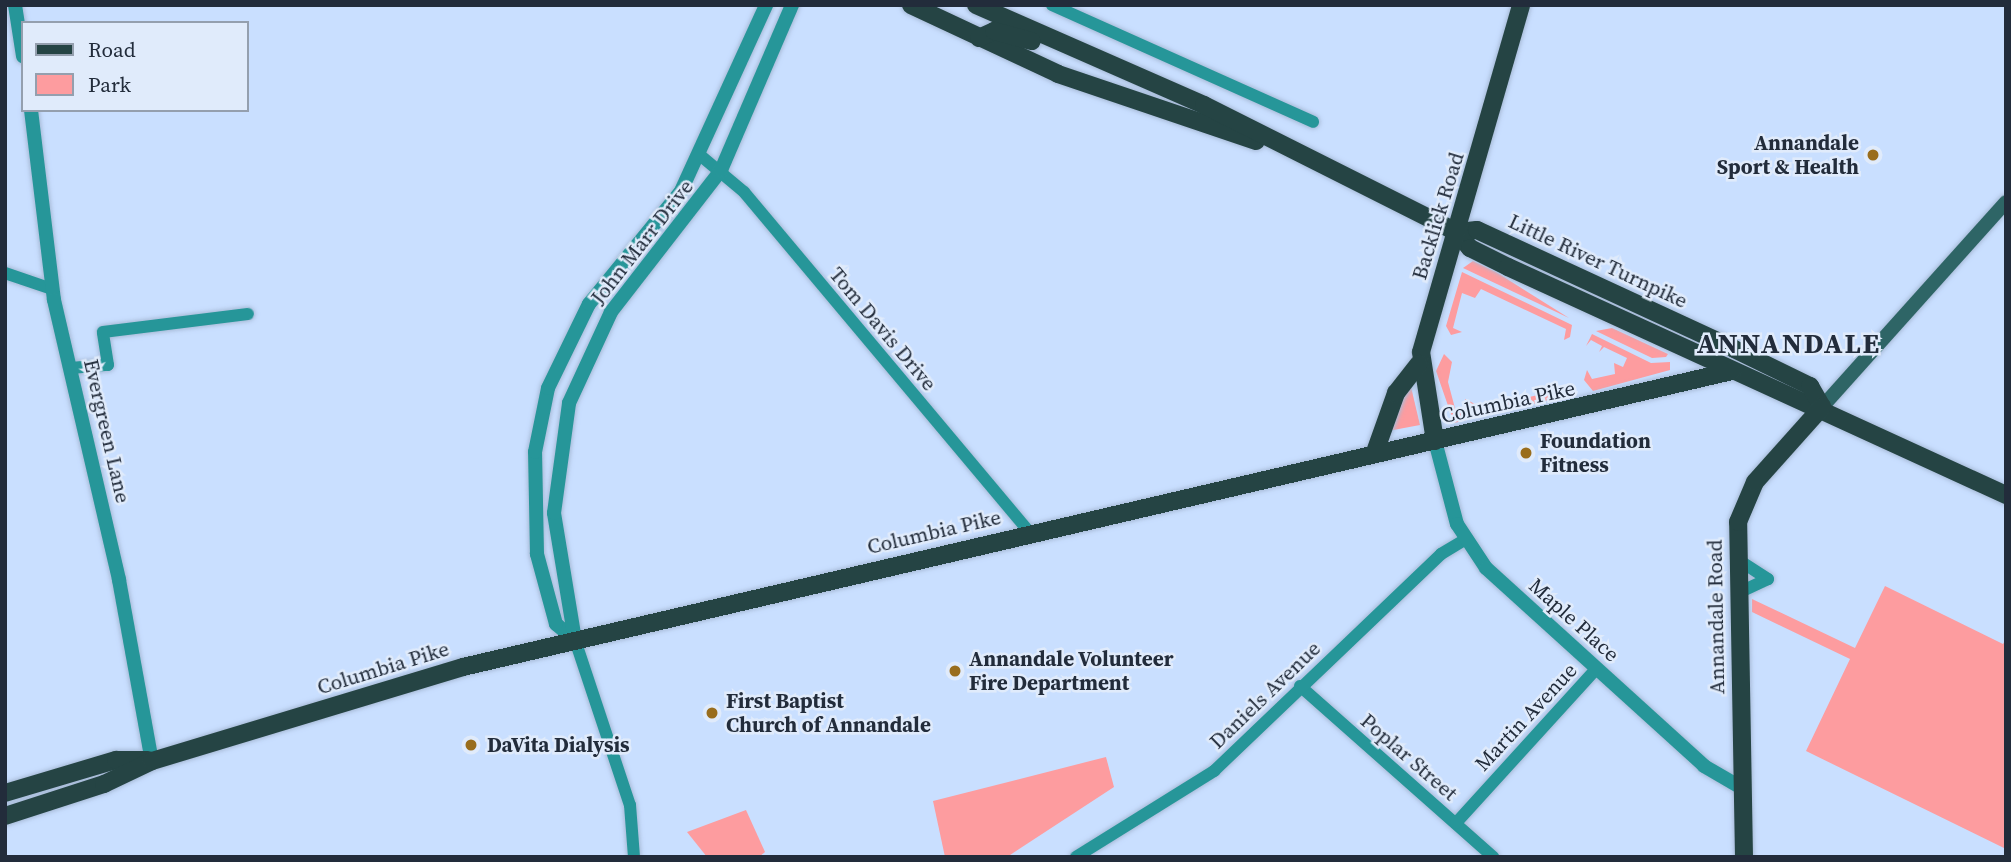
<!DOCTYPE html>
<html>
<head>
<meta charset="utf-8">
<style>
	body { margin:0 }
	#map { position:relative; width:2011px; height:862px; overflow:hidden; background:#c9dfff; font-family:"Source Serif 4",serif }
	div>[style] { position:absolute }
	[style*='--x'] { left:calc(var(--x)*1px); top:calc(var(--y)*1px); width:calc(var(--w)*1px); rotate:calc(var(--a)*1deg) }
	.green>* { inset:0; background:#fd9c9f }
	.roads { filter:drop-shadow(0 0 2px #a8bbd8) drop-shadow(0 0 2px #a8bbd8) }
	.minor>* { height:12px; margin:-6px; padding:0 6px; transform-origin:6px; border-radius:6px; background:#269699 }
	.tertiary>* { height:14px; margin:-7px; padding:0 7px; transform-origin:7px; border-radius:7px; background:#269699 }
	.secondary>* { height:14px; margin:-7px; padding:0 7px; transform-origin:7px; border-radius:7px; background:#2e6566 }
	.primary>* { height:18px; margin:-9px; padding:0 9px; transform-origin:9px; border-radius:9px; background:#254444 }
	.dots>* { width:19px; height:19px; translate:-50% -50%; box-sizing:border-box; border:4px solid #e0ebfb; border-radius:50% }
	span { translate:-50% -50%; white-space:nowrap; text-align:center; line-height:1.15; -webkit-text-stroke:5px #e0ebfb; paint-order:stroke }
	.poi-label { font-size:21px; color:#222c3b; font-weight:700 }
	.right { translate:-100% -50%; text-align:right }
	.left { translate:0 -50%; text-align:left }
	.street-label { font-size:21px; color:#222c3b }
	.district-label { font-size:28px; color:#222c3b; font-weight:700; letter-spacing:2px }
	.frame { position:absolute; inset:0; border:7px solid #222c3b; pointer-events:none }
	.legend { position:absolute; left:21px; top:21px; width:228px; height:91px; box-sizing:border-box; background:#e0ebfb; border:2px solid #949fae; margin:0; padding:9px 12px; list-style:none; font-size:21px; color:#222c3b }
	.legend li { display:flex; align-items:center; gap:14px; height:35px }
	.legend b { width:35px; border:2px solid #949fae }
</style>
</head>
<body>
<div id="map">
	<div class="green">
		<i style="clip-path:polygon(1473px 261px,1496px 272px,1569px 318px,1463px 268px)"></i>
		<i style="clip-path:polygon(1462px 272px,1572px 325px,1570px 337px,1564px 340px,1566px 329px,1481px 289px,1475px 298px,1462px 293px,1453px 328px,1462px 332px,1451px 335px,1446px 326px)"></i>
		<i style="clip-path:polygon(1612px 328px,1668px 354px,1666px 357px,1652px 358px,1596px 331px)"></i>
		<i style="clip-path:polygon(1592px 334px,1651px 363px,1670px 362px,1670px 370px,1593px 391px,1584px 380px,1587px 370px,1592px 379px,1615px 374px,1614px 363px,1623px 367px,1627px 358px,1604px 347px,1599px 352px,1602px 346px,1591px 340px,1586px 346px)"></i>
		<i style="clip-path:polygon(1444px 354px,1452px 362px,1448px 382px,1456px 412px,1465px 409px,1465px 399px,1483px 408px,1559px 390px,1565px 396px,1454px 423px,1436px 371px)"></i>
		<i style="clip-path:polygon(1411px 387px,1420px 425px,1388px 431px,1405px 388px)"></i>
		<i style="clip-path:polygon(1885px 586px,2003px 644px,2006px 639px,2006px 849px,1806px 751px,1850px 659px,1752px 612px,1752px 599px,1855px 648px)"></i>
		<i style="clip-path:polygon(1106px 757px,1114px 787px,1007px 857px,945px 857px,933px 801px)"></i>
		<i style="clip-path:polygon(746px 810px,765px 852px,759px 857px,707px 857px,687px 832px)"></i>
	</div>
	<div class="roads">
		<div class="minor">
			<i style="--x:1052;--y:5;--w:286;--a:24.1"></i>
			<i style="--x:701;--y:156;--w:56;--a:39.9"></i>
			<i style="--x:744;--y:192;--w:445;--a:50"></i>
			<i style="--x:5;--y:273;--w:50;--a:18.8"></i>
			<i style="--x:71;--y:368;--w:37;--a:-5"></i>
			<i style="--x:108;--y:365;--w:33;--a:-99"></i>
			<i style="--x:103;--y:332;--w:146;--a:-7.1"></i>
			<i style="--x:1737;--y:559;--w:37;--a:33"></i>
			<i style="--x:1738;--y:593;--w:33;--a:-25"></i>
			<i style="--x:575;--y:640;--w:174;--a:71.6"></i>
			<i style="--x:630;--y:805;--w:52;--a:85.6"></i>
			<i style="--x:1300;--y:686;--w:258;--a:41.5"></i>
			<i style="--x:1456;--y:823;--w:208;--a:-47.7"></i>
			<i style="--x:1076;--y:857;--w:163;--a:-31.9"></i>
			<i style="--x:1214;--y:771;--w:314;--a:-43.7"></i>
			<i style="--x:1441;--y:554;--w:27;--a:-31"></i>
		</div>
		<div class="tertiary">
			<i style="--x:15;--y:5;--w:52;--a:81.1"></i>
			<i style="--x:31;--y:110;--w:191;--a:83.1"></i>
			<i style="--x:54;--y:300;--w:287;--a:76.9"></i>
			<i style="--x:119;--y:580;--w:184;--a:79.7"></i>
			<i style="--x:1435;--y:441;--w:86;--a:75.2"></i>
			<i style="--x:1457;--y:524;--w:53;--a:56.6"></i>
			<i style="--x:1486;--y:568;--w:294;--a:42.2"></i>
			<i style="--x:1704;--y:766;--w:44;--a:30.1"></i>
			<i style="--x:575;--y:640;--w:25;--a:-140"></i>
			<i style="--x:556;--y:624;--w:73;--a:-105.2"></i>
			<i style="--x:537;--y:554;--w:102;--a:-91.1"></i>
			<i style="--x:535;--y:452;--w:65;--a:-78.5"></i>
			<i style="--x:548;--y:388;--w:93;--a:-64"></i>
			<i style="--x:589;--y:304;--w:146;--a:-50.8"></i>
			<i style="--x:681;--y:191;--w:205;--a:-65.4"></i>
			<i style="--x:575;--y:640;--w:129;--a:-99.4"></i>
			<i style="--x:554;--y:513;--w:111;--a:-82.2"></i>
			<i style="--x:569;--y:403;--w:100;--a:-65.2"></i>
			<i style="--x:611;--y:312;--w:180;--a:-52.2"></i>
			<i style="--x:721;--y:170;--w:180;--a:-66.7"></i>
		</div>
		<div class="secondary">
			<i style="--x:1822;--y:407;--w:275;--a:-48.1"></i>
		</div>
		<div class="primary">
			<i style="--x:911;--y:5;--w:162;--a:25.1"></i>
			<i style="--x:1058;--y:74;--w:209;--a:18.7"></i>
			<i style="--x:976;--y:5;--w:249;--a:23.7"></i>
			<i style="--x:1204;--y:105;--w:283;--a:26.7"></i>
			<i style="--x:1457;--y:232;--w:21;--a:51"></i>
			<i style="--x:1470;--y:248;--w:42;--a:26.6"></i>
			<i style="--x:1508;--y:267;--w:548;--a:24.6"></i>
			<i style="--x:979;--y:38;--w:17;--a:-25"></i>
			<i style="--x:994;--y:31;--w:39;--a:15"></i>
			<i style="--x:1457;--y:232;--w:20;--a:-6"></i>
			<i style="--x:1477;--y:230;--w:283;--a:24.8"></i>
			<i style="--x:1734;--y:349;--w:85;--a:26"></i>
			<i style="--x:1810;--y:386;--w:24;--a:60"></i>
			<i style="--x:1435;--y:441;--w:90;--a:-98.9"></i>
			<i style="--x:1421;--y:352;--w:361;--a:-73.9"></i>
			<i style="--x:1375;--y:452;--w:63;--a:-70.4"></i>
			<i style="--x:1396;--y:393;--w:37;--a:-52"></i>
			<i style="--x:5;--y:793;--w:116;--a:-16.6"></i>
			<i style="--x:116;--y:760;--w:32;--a:0"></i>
			<i style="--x:5;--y:816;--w:104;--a:-17.9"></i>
			<i style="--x:104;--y:784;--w:53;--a:-25.6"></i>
			<i style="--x:152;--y:761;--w:325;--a:-16.8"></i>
			<i style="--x:463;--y:667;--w:1303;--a:-13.13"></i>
			<i style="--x:1744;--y:857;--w:335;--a:-91"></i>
			<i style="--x:1738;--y:522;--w:43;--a:-67"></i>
			<i style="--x:1755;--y:482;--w:101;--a:-48.2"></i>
		</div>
	</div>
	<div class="dots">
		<i style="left:1873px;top:155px;background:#996d1c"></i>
		<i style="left:1526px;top:453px;background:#996d1c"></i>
		<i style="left:955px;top:671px;background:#996d1c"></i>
		<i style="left:712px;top:713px;background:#996d1c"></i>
		<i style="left:471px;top:745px;background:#996d1c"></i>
	</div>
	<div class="poi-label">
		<span class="right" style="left:1859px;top:155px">Annandale<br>Sport &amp; Health</span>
		<span class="left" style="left:1540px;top:453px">Foundation<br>Fitness</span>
		<span class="left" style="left:969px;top:671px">Annandale Volunteer<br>Fire Department</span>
		<span class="left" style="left:726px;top:713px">First Baptist<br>Church of Annandale</span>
		<span class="left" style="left:487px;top:745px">DaVita Dialysis</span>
	</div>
	<div class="street-label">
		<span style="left:1438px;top:216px;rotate:-73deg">Backlick Road</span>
		<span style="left:642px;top:242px;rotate:-52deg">John Marr Drive</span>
		<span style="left:1598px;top:261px;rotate:25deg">Little River Turnpike</span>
		<span style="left:883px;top:329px;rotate:50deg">Tom Davis Drive</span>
		<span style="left:1508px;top:402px;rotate:-12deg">Columbia Pike</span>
		<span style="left:107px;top:431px;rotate:77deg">Evergreen Lane</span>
		<span style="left:934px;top:532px;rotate:-13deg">Columbia Pike</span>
		<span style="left:1716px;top:617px;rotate:-91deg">Annandale Road</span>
		<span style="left:1574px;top:620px;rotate:42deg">Maple Place</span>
		<span style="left:383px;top:668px;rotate:-17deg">Columbia Pike</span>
		<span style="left:1265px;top:695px;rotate:-44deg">Daniels Avenue</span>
		<span style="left:1526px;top:717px;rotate:-47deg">Martin Avenue</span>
		<span style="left:1409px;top:757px;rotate:41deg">Poplar Street</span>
	</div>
	<div class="district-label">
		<span style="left:1789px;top:343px">ANNANDALE</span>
	</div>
	<div class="frame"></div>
	<ul class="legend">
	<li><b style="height:9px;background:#254444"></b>Road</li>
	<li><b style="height:19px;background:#fd9c9f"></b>Park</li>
	</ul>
</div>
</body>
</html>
